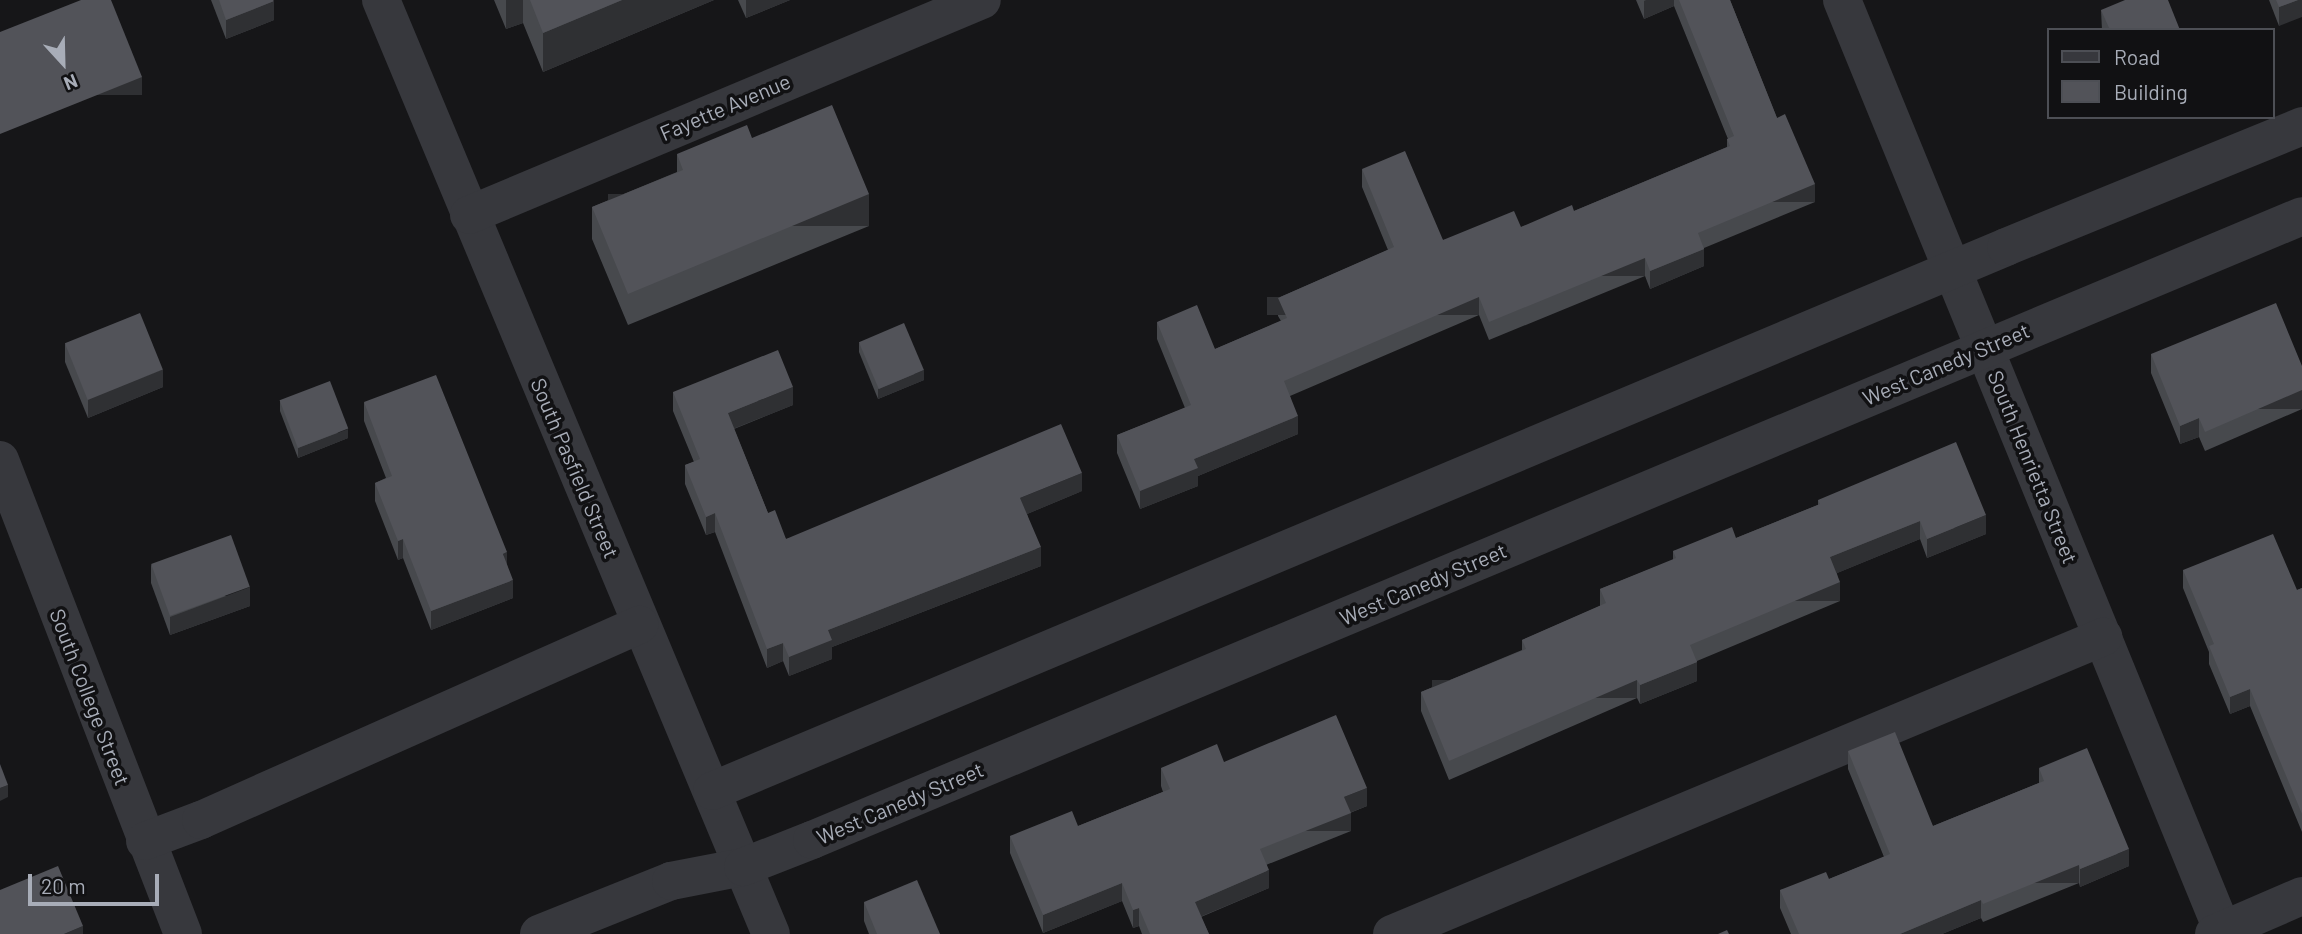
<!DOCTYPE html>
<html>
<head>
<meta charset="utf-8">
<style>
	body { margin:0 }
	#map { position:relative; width:2302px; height:934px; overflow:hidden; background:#161618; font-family:Barlow,sans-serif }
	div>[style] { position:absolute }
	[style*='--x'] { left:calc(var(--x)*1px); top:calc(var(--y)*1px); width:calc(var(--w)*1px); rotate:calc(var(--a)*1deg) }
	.minor>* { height:38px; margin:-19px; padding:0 19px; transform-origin:19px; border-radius:19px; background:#37383d }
	.wall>* { inset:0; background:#47494d }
	.shaded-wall>* { inset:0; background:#2f3033; transform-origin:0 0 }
	.building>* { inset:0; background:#525359; transform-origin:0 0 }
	span { translate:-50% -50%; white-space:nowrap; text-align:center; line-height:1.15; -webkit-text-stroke:7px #111113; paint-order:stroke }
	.street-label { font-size:21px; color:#a8adb8 }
	.legend { position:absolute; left:2047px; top:28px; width:228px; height:91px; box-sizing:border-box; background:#111113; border:2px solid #4d4f55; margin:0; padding:9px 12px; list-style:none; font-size:21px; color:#a8adb8 }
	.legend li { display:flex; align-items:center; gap:14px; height:35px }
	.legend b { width:35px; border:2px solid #4d4f55 }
	.north { position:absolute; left:28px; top:28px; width:70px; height:70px; -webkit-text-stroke:5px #111113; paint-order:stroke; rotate:158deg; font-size:19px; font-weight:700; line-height:28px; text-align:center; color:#a8adb8 }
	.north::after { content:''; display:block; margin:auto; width:24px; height:32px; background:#a8adb8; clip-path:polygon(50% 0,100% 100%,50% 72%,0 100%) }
	.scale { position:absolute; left:28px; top:874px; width:131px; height:32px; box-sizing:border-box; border:4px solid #a8adb8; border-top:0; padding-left:9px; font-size:21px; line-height:24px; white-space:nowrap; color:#a8adb8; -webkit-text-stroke:5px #111113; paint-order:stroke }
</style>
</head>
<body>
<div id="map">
	<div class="minor">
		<i style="--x:381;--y:0;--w:1012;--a:67.34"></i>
		<i style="--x:1842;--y:0;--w:1009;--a:67.76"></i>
		<i style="--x:469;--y:215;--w:556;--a:-22.74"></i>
		<i style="--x:0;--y:460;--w:508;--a:68.89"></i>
		<i style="--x:712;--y:791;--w:1404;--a:-22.8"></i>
		<i style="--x:2006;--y:247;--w:320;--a:-22.2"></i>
		<i style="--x:145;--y:841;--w:60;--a:-20.6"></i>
		<i style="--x:201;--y:820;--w:480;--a:-24"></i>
		<i style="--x:539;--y:934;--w:142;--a:-21.9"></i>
		<i style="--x:671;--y:881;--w:73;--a:-11"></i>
		<i style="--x:743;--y:867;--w:74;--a:-21.4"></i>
		<i style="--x:812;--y:840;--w:1615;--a:-22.72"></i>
		<i style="--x:1392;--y:934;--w:771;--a:-22.67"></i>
		<i style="--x:2214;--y:934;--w:96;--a:-23.4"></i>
	</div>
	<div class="wall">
		<i style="clip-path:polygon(211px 0,273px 0,274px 20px,226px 39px)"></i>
		<i style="clip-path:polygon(494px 0,714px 0,543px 72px,523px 23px,506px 29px)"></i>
		<i style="clip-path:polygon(738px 0,790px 0,746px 18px)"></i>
		<i style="clip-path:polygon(1636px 0,1730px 0,1777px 118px,1815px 202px,1704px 248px,1704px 266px,1650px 289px,1645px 276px,1489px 340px,1479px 315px,1290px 396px,1298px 434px,1198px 476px,1198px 486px,1140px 509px,1117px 453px,1117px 435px,1185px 408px,1157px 339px,1157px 322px,1215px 349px,1281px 321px,1278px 316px,1278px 298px,1388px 250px,1362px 187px,1362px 169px,1443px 240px,1521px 227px,1574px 211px,1727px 147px,1727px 139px,1728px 139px,1674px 6px,1644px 19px)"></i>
		<i style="clip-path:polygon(2269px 0,2302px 0,2279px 26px)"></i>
		<i style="clip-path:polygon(2101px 10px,2180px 30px,2102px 30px)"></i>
		<i style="clip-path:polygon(677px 154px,869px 226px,628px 325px,592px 239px,592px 207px,677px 172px)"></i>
		<i style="clip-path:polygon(859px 343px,924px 380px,878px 399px,859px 352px)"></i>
		<i style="clip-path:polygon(65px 344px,163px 387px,88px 418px,65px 362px)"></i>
		<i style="clip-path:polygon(2151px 354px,2302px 366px,2302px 409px,2205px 451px,2199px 437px,2180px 444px,2151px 373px)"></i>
		<i style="clip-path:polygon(673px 392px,793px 405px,734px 429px,768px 513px,786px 539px,1082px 491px,1027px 514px,1041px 566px,832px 647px,832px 659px,789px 676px,783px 661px,767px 668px,715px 532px,706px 535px,685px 484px,685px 465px,694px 462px,673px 411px)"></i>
		<i style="clip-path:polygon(280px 401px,348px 438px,298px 458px,280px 411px)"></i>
		<i style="clip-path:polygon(364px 402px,507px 565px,513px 598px,431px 630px,403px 558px,398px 560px,375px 501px,375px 483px,386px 478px,364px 421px)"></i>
		<i style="clip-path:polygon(1818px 500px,1986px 534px,1927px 558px,1920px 539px,1837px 573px,1840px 601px,1697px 661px,1697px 681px,1640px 704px,1637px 698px,1449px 780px,1421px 711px,1421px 692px,1522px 650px,1522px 640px,1600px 606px,1600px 589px,1673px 560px,1673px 551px,1736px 538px,1818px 505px)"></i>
		<i style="clip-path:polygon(151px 565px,250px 606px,170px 635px,151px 583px)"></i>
		<i style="clip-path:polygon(2183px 570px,2297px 590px,2302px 588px,2302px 832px,2250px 706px,2230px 714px,2209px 664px,2209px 652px,2183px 588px)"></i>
		<i style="clip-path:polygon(1848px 751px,1933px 826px,2039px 783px,2039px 768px,2129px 866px,2080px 887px,2079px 883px,1983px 922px,1981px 918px,1942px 934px,1791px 934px,1780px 908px,1780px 890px,1829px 879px,1884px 857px,1848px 769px)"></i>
		<i style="clip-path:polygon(1224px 762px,1367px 806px,1350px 813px,1351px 831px,1266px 865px,1269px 888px,1201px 917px,1209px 934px,1142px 934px,1139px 926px,1133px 928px,1122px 901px,1043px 933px,1010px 853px,1010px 836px,1078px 826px,1163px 792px,1161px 786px,1161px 768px)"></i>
		<i style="clip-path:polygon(864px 902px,940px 934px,869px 934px,864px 921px)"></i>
	</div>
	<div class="shaded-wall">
		<i style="clip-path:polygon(506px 0,523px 0,523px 23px,506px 29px)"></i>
		<i style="clip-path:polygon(622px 0,714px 0,543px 72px,543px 33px)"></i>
		<i style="clip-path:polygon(746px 0,790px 0,746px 18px)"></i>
		<i style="clip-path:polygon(1646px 0,1674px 0,1674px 6px,1644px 19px,1644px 1px)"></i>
		<i style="clip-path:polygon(2298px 0,2302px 0,2302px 17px,2279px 26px,2279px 7px)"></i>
		<i style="clip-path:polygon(274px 1px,274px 20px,226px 39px,226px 20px)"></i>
		<i style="left:142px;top:77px;width:18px;height:153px;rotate:90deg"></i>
		<i style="left:1815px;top:184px;width:18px;height:127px;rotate:90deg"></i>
		<i style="left:869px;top:194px;width:32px;height:261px;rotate:90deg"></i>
		<i style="clip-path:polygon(1704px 249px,1704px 266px,1650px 289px,1650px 271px)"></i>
		<i style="left:1645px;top:258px;width:18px;height:169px;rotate:90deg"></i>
		<i style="left:1479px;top:297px;width:18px;height:212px;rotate:90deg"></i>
		<i style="clip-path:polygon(163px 369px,163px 387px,88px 418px,88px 399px)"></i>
		<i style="clip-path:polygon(924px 370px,924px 380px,878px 399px,878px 389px)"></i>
		<i style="clip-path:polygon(793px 387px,793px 405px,728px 431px,728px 413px)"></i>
		<i style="left:2302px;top:390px;width:19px;height:106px;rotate:90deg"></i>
		<i style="clip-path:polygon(1298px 416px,1298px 434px,1198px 476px,1198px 486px,1140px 509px,1140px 491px,1194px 459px)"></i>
		<i style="clip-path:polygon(2199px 418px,2199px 437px,2180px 444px,2180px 426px)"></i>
		<i style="clip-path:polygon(348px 429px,348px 438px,298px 458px,298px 448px)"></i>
		<i style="clip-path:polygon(1082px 473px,1082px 491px,1020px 517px,1020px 498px)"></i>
		<i style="clip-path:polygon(715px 513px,715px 532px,706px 535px,706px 517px)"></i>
		<i style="clip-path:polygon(1986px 515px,1986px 534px,1927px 558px,1927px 539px)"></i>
		<i style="clip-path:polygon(1920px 521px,1920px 539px,1830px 576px,1830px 557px)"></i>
		<i style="clip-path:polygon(403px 539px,403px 558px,398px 560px,398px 541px)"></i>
		<i style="clip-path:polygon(1041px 547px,1041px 566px,832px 647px,832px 659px,789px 676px,789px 657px,828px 630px)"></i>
		<i style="clip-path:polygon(507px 552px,507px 571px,503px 554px)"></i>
		<i style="clip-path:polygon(513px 580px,513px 598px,431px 630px,431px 611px)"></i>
		<i style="left:1840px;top:582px;width:19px;height:163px;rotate:90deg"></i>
		<i style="clip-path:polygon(250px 587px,250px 606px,170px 635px,170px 617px)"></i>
		<i style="clip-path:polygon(783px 643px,783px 661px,767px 668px,767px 649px)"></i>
		<i style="clip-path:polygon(1697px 662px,1697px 681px,1640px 704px,1640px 685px)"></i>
		<i style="left:1637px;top:680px;width:18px;height:205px;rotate:90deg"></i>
		<i style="clip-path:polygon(2250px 689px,2250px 706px,2230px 714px,2230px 697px)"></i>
		<i style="clip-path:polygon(8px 785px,8px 797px,0 801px,0 788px)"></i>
		<i style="clip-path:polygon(1367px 788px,1367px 806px,1344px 815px,1344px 797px)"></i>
		<i style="left:1351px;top:813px;width:18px;height:98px;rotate:90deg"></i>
		<i style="clip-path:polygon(2129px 849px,2129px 866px,2080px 887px,2080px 869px)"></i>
		<i style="left:2079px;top:865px;width:18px;height:104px;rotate:90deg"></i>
		<i style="clip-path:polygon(1269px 870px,1269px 888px,1195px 919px,1195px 902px)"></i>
		<i style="clip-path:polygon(1122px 883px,1122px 901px,1043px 933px,1043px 915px)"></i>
		<i style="clip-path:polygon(1981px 900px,1981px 918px,1942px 934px,1900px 934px)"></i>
		<i style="clip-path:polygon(1139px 908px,1139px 926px,1133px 928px,1133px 910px)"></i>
		<i style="clip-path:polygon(83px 926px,83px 934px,64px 934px)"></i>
	</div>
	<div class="building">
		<i style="clip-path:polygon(81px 0,111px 0,142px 77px,0 134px,0 32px)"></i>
		<i style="clip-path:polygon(219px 0,273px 0,274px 1px,226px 20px)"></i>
		<i style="clip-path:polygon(530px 0,622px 0,543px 33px)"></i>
		<i style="clip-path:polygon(1679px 0,1730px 0,1777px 118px,1785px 114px,1815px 184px,1698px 233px,1704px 249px,1650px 271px,1645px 258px,1489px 322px,1479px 297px,1284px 381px,1298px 416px,1194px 459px,1198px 468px,1140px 491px,1117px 435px,1191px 405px,1157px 322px,1197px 305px,1215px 349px,1287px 318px,1278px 298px,1394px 247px,1362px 169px,1405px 151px,1443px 240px,1514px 211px,1521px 227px,1572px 205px,1574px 211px,1730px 146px,1727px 139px,1734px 136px)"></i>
		<i style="clip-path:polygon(2125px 0,2168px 0,2180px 30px,2110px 30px,2101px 10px)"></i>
		<i style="clip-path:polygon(2276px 0,2298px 0,2279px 7px)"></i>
		<i style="clip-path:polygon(832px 105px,869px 194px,628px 294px,592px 207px,683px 170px,677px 154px,747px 125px,752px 138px)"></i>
		<i style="clip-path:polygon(2276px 303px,2302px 366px,2302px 390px,2205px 432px,2199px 418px,2180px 426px,2151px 354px)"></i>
		<i style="left:140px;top:313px;width:61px;height:81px;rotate:68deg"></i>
		<i style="left:904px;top:323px;width:51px;height:49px;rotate:67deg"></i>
		<i style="clip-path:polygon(778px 350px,793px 387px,728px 413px,768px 513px,775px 510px,786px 539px,1061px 424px,1082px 473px,1020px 498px,1041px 547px,828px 630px,832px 640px,789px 657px,783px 643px,767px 649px,715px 513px,706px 517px,685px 465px,700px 459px,673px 392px)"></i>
		<i style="clip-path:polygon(436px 375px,507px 552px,503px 554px,513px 580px,431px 611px,403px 539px,398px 541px,375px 483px,392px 476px,364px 402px)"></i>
		<i style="left:330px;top:381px;width:51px;height:54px;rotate:69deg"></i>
		<i style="clip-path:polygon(1956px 442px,1986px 515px,1927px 539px,1920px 521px,1830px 557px,1840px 582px,1690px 645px,1697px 662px,1640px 685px,1637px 680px,1449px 761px,1421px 692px,1526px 649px,1522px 640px,1606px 603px,1600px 589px,1676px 558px,1673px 551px,1732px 527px,1736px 538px,1820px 504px,1818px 500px)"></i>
		<i style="clip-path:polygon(2273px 534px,2297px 590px,2302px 588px,2302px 814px,2250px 689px,2230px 697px,2209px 646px,2214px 644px,2183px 570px)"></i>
		<i style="left:231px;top:535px;width:55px;height:85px;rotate:70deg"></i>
		<i style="clip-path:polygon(1336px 715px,1367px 788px,1344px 797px,1351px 813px,1260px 849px,1269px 870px,1195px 902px,1209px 934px,1150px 934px,1139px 908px,1133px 910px,1122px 883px,1043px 915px,1010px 836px,1072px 811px,1078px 826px,1170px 789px,1161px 768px,1217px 744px,1224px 762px)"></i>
		<i style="clip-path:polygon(1895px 732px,1933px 826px,2044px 781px,2039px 768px,2087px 748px,2129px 849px,2080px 869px,2079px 865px,1983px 904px,1981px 900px,1900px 934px,1799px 934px,1780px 890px,1826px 872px,1829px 879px,1890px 854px,1848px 751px)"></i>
		<i style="clip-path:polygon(0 764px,8px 785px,0 788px)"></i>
		<i style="clip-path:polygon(58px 866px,83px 926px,64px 934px,0 934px,0 890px)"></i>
		<i style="clip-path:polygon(917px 880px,940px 934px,877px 934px,864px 902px)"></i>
		<i style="clip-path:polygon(1727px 930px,1729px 934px,1718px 934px)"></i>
	</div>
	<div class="street-label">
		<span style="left:725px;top:107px;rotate:-23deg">Fayette Avenue</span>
		<span style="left:1946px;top:364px;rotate:-23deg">West Canedy Street</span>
		<span style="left:2033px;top:467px;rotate:68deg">South Henrietta Street</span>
		<span style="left:575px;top:468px;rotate:67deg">South Pasfield Street</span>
		<span style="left:1423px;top:584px;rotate:-23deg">West Canedy Street</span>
		<span style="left:90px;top:697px;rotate:69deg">South College Street</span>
		<span style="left:900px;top:803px;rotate:-23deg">West Canedy Street</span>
	</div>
	<ul class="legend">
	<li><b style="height:9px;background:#37383d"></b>Road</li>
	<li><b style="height:19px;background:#525359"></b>Building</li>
	</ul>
	<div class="north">N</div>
	<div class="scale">20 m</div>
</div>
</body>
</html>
